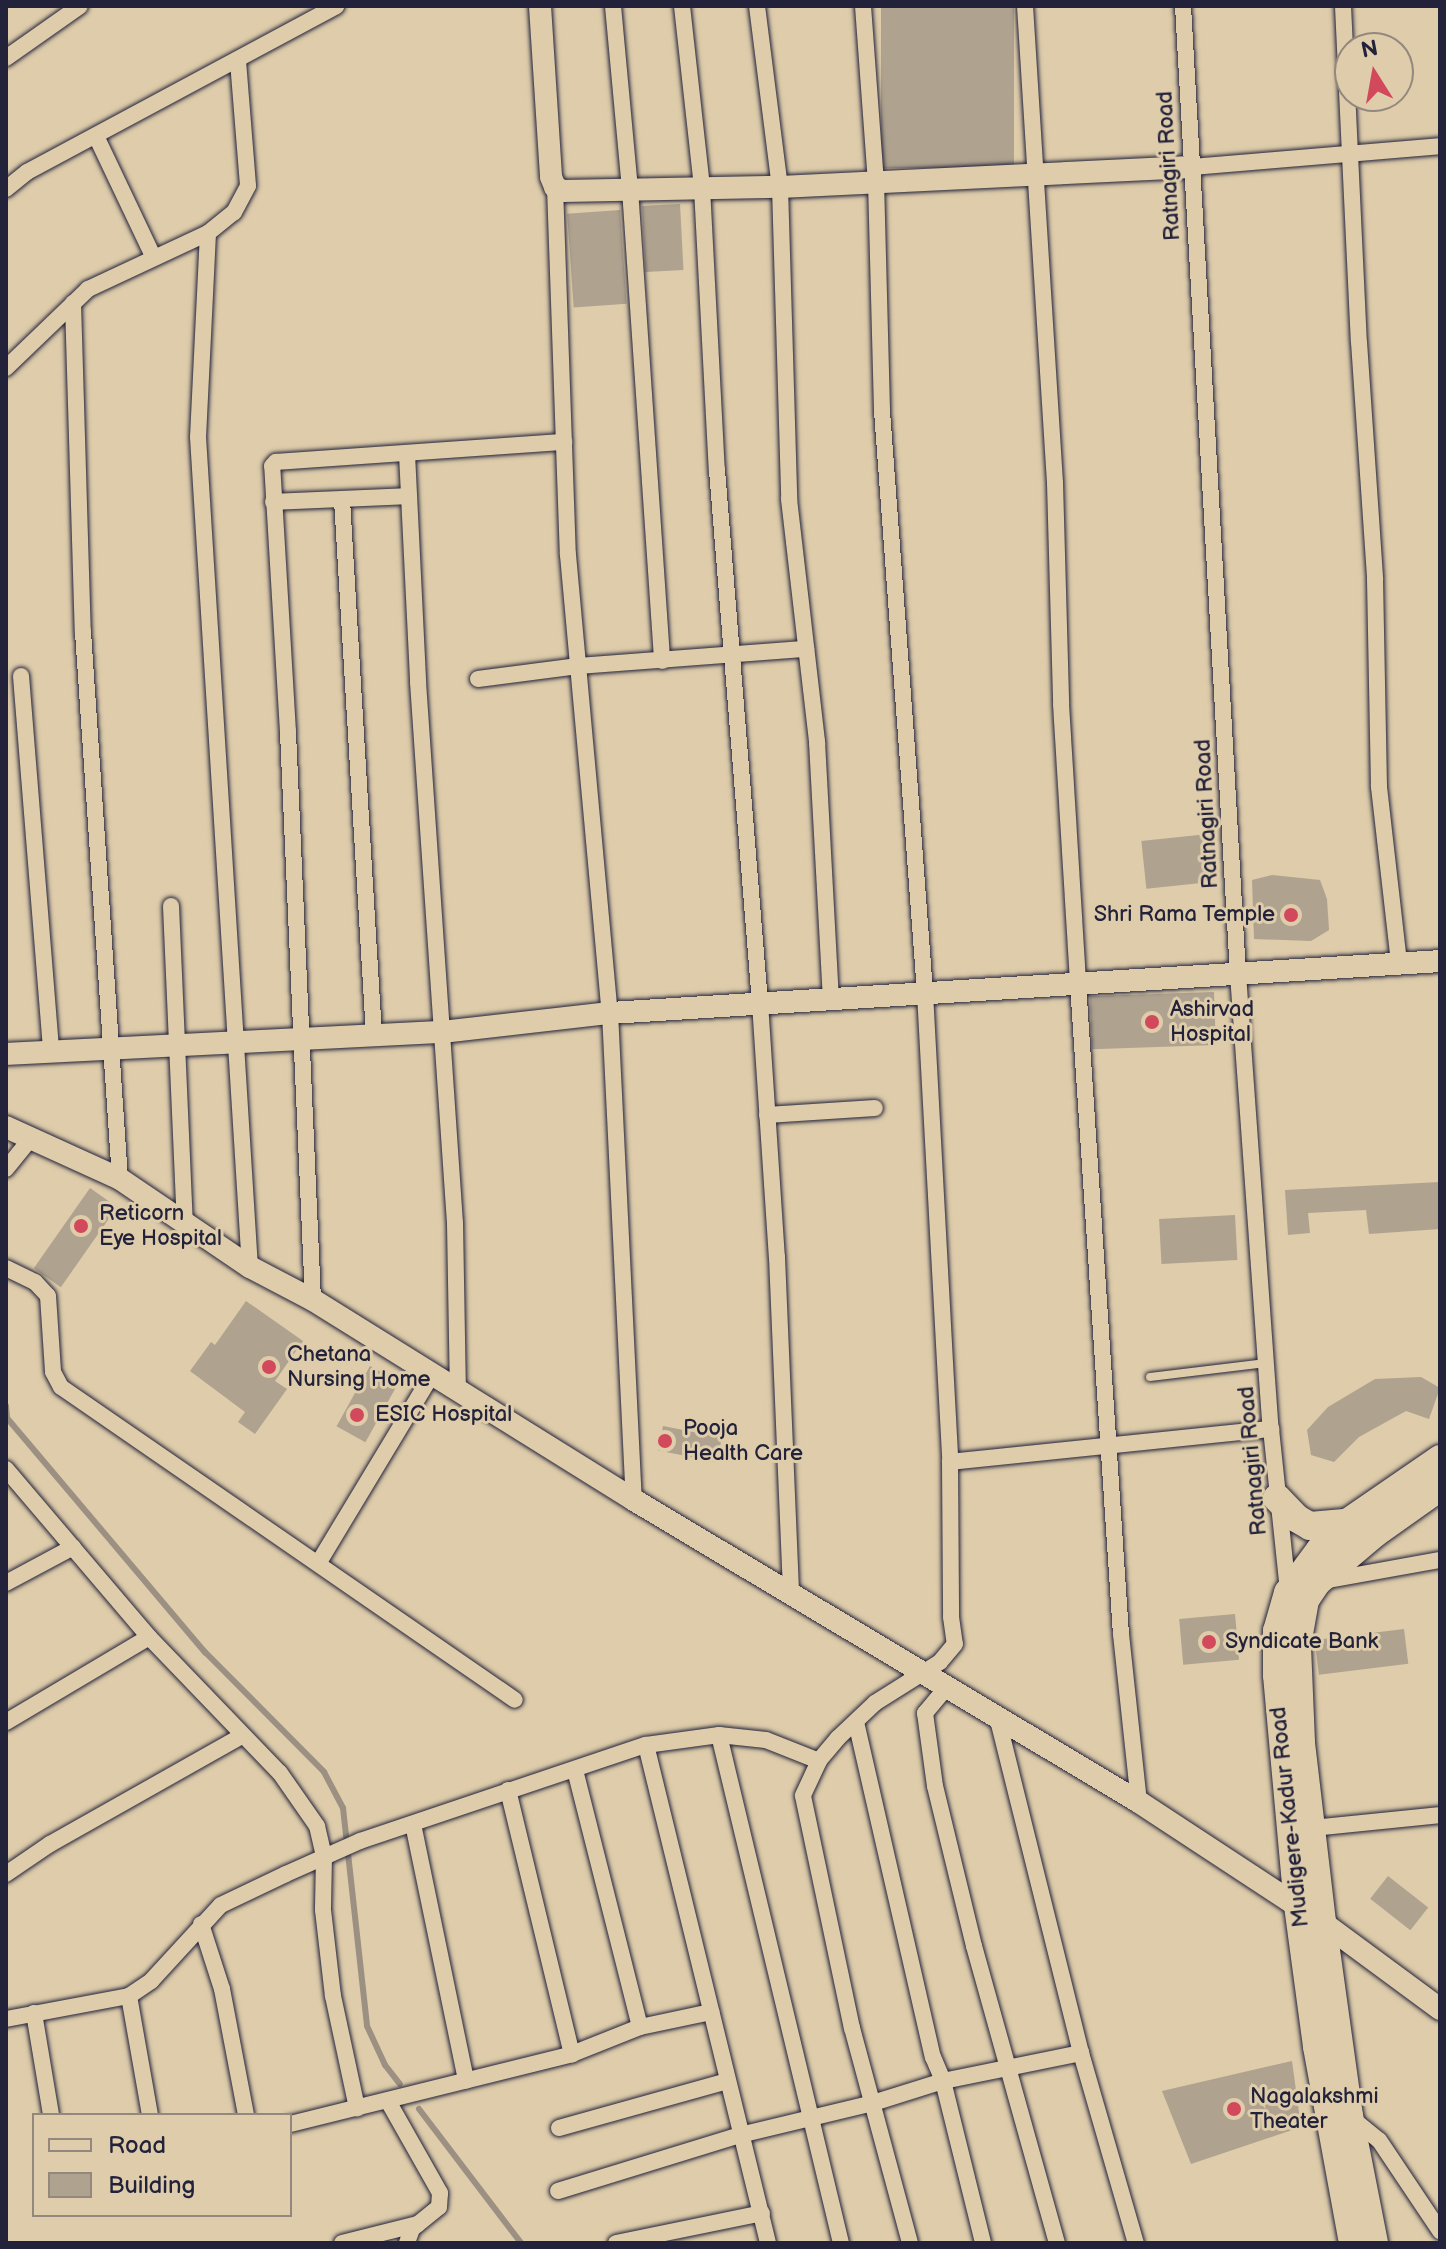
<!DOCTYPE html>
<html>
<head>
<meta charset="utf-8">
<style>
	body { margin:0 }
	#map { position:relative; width:1446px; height:2249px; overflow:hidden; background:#deccaa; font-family:"Balsamiq Sans",sans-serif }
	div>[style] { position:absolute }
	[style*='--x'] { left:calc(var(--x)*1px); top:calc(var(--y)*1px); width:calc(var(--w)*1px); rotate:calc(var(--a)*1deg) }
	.stream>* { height:6px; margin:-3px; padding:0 3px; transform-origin:3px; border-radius:3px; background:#9b9082 }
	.building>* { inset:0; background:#afa28f; transform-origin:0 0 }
	.roads { filter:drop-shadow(0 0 2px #22223b) drop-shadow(0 0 2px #22223b) }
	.lane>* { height:8px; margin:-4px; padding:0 4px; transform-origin:4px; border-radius:4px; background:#deccaa }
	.street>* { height:16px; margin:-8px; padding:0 8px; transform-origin:8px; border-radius:8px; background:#deccaa }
	.secondary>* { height:22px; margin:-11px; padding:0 11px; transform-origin:11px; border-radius:11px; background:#deccaa }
	.highway>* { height:28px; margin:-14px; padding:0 14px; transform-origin:14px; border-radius:14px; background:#deccaa }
	.dots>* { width:22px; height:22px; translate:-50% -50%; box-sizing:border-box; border:4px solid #deccaa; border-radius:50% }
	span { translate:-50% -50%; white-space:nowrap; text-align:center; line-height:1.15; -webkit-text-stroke:6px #deccaa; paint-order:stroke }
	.street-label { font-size:22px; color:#22223b }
	.poi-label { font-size:22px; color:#22223b }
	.right { translate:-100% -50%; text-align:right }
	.left { translate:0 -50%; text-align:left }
	.frame { position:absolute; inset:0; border:8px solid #22223b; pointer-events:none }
	.legend { position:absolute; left:32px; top:2113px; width:260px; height:104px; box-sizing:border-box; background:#deccaa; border:2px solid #93887e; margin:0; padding:10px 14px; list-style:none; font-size:24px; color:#22223b }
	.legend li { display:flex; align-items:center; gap:16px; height:40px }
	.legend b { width:40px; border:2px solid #93887e }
	.north { position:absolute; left:1334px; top:32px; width:80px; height:80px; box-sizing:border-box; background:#deccaa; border:2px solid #93887e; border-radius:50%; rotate:349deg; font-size:22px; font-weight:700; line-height:32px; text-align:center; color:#22223b }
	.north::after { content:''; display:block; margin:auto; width:28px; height:36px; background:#d1495b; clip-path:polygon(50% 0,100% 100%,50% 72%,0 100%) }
</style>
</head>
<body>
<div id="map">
	<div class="stream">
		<i style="--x:6;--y:1406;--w:12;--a:85"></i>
		<i style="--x:7;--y:1418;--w:307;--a:49.8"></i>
		<i style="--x:205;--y:1652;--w:169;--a:45.2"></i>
		<i style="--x:324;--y:1772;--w:41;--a:62.2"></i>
		<i style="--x:343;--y:1808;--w:219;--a:83.7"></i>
		<i style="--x:367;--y:2026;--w:43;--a:65.2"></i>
		<i style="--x:385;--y:2065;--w:24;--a:52"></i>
		<i style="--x:419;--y:2109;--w:168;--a:52.7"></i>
	</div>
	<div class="building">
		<i style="left:881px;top:6px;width:133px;height:162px"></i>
		<i style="left:680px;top:204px;width:66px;height:38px;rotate:87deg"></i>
		<i style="left:620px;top:210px;width:94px;height:53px;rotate:86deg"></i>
		<i style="left:1208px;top:834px;width:48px;height:67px;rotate:84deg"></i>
		<i style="clip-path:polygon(1272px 875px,1320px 880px,1327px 899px,1329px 930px,1311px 941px,1254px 939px,1252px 880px)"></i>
		<i style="left:1214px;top:992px;width:53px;height:124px;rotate:88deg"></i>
		<i style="clip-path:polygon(1440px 1182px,1440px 1229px,1369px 1234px,1366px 1210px,1308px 1213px,1310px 1233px,1288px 1235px,1285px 1190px)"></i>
		<i style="left:90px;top:1188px;width:33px;height:98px;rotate:35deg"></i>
		<i style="left:1235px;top:1215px;width:45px;height:76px;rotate:87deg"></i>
		<i style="clip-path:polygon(246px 1301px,303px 1341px,275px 1381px,287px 1389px,255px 1434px,238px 1422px,245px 1412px,190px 1371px,211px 1342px,215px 1345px)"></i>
		<i style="left:370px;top:1366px;width:33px;height:69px;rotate:29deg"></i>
		<i style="clip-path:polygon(1421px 1377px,1440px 1388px,1429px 1419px,1406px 1411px,1359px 1437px,1334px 1462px,1311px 1455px,1307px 1430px,1328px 1407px,1375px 1379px)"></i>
		<i style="left:663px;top:1426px;width:60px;height:25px;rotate:11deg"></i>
		<i style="left:1235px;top:1614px;width:46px;height:56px;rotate:85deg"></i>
		<i style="left:1404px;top:1629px;width:35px;height:90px;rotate:83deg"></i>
		<i style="left:1388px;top:1876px;width:51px;height:29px;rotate:38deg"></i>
		<i style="clip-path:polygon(1292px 2061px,1301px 2127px,1191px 2164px,1162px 2091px)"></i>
	</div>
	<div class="roads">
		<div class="lane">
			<i style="--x:1150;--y:1377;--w:117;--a:-6.9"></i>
		</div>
		<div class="street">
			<i style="--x:613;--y:6;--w:184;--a:84.7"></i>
			<i style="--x:630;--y:189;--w:473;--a:86.1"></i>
			<i style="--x:682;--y:6;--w:183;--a:83.7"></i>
			<i style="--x:702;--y:188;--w:282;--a:87"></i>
			<i style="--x:717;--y:470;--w:535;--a:85.39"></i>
			<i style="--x:760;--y:1003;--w:255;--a:86.2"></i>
			<i style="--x:777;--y:1257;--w:336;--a:87.6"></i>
			<i style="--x:757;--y:6;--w:182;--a:82.8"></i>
			<i style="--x:780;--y:187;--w:312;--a:88.3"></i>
			<i style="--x:789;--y:499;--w:245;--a:83.4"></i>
			<i style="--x:817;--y:742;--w:256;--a:86.9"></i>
			<i style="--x:863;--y:6;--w:175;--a:85.8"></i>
			<i style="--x:876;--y:181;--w:230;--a:88.5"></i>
			<i style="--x:882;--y:411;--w:584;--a:85.77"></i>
			<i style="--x:925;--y:993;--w:470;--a:86.9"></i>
			<i style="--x:950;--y:1462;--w:155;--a:89.6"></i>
			<i style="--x:951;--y:1617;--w:27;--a:82"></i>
			<i style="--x:955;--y:1644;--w:23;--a:130"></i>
			<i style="--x:940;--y:1662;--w:77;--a:147.8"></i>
			<i style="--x:875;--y:1703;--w:51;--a:136.6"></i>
			<i style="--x:838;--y:1738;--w:30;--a:130"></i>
			<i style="--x:819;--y:1761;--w:38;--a:115"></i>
			<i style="--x:803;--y:1796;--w:237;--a:78.1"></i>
			<i style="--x:852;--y:2028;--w:223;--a:74.9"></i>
			<i style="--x:1025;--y:6;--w:478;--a:86.4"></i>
			<i style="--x:1055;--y:483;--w:221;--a:88.4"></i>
			<i style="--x:1061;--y:704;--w:281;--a:86.5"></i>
			<i style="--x:1078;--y:984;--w:651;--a:86.22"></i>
			<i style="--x:1121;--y:1634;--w:169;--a:83.9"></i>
			<i style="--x:1183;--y:6;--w:970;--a:86.75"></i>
			<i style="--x:1238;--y:974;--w:456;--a:85.9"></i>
			<i style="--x:1271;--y:1429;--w:164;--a:84"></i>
			<i style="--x:1343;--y:6;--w:336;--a:87.3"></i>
			<i style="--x:1359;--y:342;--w:238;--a:86.1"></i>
			<i style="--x:1375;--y:579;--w:208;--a:88.9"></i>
			<i style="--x:1379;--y:787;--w:177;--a:83.5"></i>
			<i style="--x:6;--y:58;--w:90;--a:-35.1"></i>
			<i style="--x:238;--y:61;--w:125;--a:85.4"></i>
			<i style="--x:248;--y:186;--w:30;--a:118"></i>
			<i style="--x:234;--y:212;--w:33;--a:141"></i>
			<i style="--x:208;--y:233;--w:204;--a:92.8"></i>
			<i style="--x:198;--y:437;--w:832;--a:86.42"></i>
			<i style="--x:96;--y:136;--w:133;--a:64.6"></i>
			<i style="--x:1191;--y:167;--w:250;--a:-4.8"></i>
			<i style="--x:555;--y:187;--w:368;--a:88"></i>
			<i style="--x:568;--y:555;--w:460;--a:84.8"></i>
			<i style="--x:610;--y:1013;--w:488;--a:87.2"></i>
			<i style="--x:6;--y:189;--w:27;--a:-39"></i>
			<i style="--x:27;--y:172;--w:351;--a:-28.2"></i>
			<i style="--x:73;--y:303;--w:329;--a:88.3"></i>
			<i style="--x:83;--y:632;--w:548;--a:86.13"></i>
			<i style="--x:6;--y:368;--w:114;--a:-43.9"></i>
			<i style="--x:88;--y:289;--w:132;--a:-25"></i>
			<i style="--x:407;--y:454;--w:228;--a:87.2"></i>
			<i style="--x:418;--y:682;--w:542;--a:86.09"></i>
			<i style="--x:455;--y:1223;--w:167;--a:89"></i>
			<i style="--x:342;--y:500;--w:536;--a:86.58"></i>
			<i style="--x:273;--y:502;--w:136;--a:-2.5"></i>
			<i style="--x:21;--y:676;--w:376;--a:85.4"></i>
			<i style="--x:478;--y:679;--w:101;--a:-7.4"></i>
			<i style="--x:578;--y:666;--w:229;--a:-4.3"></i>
			<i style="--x:171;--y:906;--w:317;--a:87.5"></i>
			<i style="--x:767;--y:1115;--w:108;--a:-3.7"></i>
			<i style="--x:6;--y:1169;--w:38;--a:-51"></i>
			<i style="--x:6;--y:1268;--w:32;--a:26"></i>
			<i style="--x:35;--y:1282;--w:19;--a:47"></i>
			<i style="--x:48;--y:1296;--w:76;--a:86.2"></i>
			<i style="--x:53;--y:1372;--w:17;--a:62"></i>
			<i style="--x:61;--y:1387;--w:551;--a:34.58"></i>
			<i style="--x:313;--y:1300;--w:569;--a:-92.52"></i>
			<i style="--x:288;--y:732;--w:266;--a:-93.4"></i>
			<i style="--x:272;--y:466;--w:6;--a:-45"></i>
			<i style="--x:276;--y:462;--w:289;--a:-4"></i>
			<i style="--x:950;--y:1462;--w:323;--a:-5.9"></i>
			<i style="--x:6;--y:1469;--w:221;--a:49.6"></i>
			<i style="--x:149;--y:1637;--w:189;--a:46.1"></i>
			<i style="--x:280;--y:1773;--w:65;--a:55.1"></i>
			<i style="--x:317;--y:1826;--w:31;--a:77"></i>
			<i style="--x:324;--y:1856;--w:54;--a:91.1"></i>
			<i style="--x:323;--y:1910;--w:87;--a:83.4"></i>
			<i style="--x:333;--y:1996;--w:115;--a:77.9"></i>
			<i style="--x:319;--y:1562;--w:217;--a:-58.9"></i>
			<i style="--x:1323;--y:1581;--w:119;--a:-10.2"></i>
			<i style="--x:6;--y:1583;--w:76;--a:-28.2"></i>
			<i style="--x:946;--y:1688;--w:33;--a:130"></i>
			<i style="--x:925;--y:1713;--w:74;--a:82.2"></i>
			<i style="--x:935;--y:1786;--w:165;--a:76.3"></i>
			<i style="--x:974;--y:1946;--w:308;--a:74.4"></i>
			<i style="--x:998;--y:1720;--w:343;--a:76"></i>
			<i style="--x:1081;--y:2053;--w:198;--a:73.9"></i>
			<i style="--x:6;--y:1722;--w:166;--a:-30.7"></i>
			<i style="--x:856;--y:1722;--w:344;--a:77.1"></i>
			<i style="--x:933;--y:2057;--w:26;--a:67"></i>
			<i style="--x:943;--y:2081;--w:167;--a:76.1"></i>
			<i style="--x:719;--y:1735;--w:522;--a:76.5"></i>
			<i style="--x:646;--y:1745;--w:513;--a:76.23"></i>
			<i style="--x:575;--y:1770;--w:265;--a:75.8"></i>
			<i style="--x:508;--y:1790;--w:272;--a:76.4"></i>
			<i style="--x:413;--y:1824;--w:262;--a:78.3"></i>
			<i style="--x:1313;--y:1828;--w:128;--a:-5.8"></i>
			<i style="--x:6;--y:1874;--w:53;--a:-34.3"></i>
			<i style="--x:50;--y:1844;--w:220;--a:-29.4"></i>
			<i style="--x:201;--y:1924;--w:68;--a:72.1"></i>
			<i style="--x:222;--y:1989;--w:128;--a:79.2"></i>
			<i style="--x:129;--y:1996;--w:121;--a:80"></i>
			<i style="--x:34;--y:2013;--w:103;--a:80.5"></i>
			<i style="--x:6;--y:2019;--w:125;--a:-10.6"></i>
			<i style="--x:129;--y:1996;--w:27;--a:-34"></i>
			<i style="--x:151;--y:1981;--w:103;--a:-47.4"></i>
			<i style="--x:221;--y:1905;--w:72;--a:-25.5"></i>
			<i style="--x:286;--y:1874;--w:81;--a:-24"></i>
			<i style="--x:360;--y:1841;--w:302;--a:-18.6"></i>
			<i style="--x:646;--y:1745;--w:74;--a:-7.8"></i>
			<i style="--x:719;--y:1735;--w:47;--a:6.1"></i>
			<i style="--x:766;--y:1740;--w:57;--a:21.6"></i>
			<i style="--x:388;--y:2101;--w:106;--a:60.5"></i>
			<i style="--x:440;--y:2193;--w:14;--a:94"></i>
			<i style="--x:439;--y:2207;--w:35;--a:141"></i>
			<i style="--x:412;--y:2229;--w:15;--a:110"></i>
			<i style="--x:1349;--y:2116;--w:38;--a:39"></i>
			<i style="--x:1379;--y:2140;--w:110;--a:56.2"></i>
			<i style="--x:290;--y:2124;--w:291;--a:-13.9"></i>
			<i style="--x:572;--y:2054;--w:73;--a:-21.7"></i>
			<i style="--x:640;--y:2027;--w:73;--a:-11.9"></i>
			<i style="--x:559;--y:2128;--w:174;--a:-15.6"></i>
			<i style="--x:558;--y:2191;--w:190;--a:-17.1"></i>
			<i style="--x:740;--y:2135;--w:137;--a:-13.5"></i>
			<i style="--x:873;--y:2103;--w:73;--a:-17.4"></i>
			<i style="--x:943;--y:2081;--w:141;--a:-11.5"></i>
			<i style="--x:342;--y:2243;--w:78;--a:-14"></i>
			<i style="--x:616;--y:2243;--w:149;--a:-11.6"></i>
		</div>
		<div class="secondary">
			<i style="--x:540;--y:6;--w:171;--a:86.3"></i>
			<i style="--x:551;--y:177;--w:11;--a:68"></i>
			<i style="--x:555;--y:187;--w:9;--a:27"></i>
			<i style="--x:563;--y:191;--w:217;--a:-1.1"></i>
			<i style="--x:780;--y:187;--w:411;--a:-2.8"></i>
			<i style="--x:6;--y:1054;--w:437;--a:-2.9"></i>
			<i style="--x:442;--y:1032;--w:169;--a:-6.5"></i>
			<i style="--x:610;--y:1013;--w:832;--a:-3.58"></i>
			<i style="--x:6;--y:1127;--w:125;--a:24.5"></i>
			<i style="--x:120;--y:1179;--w:157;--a:34.1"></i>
			<i style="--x:250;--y:1267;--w:71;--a:27.6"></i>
			<i style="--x:313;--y:1300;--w:378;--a:31.9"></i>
			<i style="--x:634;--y:1500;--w:588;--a:30.88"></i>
			<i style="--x:1139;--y:1802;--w:219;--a:33.3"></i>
			<i style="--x:1322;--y:1922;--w:147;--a:36.4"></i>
		</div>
		<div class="highway">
			<i style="--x:1277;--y:1498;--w:28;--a:46"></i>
			<i style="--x:1296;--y:1518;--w:16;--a:30"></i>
			<i style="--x:1310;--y:1526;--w:37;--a:-5"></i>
			<i style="--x:1353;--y:2243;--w:200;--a:-100.4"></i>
			<i style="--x:1317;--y:2046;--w:141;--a:-97.7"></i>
			<i style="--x:1298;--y:1906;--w:232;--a:-95.2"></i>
			<i style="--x:1277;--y:1675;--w:44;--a:-90"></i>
			<i style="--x:1277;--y:1631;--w:40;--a:-74"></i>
			<i style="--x:1288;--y:1593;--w:54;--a:-53.3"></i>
			<i style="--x:1320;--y:1550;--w:38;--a:-45"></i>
			<i style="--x:1347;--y:1523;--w:113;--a:-34.5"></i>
			<i style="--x:1374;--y:2243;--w:129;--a:-101.1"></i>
			<i style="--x:1349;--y:2116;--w:196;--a:-97.9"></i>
			<i style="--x:1322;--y:1922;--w:181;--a:-96.7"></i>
			<i style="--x:1301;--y:1742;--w:97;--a:-92.4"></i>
			<i style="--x:1297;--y:1645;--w:46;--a:-79.9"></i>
			<i style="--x:1305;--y:1600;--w:22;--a:-56"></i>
			<i style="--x:1317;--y:1582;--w:76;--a:-40.2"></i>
			<i style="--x:1375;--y:1533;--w:80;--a:-35.3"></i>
		</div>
	</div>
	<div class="dots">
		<i style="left:1291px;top:915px;background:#d1495b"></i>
		<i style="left:1152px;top:1022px;background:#d1495b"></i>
		<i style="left:81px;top:1226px;background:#d1495b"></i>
		<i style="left:269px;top:1367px;background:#d1495b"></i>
		<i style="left:357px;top:1415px;background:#d1495b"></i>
		<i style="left:665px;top:1441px;background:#d1495b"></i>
		<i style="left:1209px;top:1642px;background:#d1495b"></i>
		<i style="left:1234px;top:2109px;background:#d1495b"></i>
	</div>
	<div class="street-label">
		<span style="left:1169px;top:166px;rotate:-93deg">Ratnagiri Road</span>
		<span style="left:1207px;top:814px;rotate:-93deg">Ratnagiri Road</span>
		<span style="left:1253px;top:1461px;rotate:-95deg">Ratnagiri Road</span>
		<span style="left:1290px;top:1817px;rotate:-96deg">Mudigere-Kadur Road</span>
	</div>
	<div class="poi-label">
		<span class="right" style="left:1275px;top:915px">Shri Rama Temple</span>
		<span class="left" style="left:1170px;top:1022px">Ashirvad<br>Hospital</span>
		<span class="left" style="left:99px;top:1226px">Reticorn<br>Eye Hospital</span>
		<span class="left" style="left:287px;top:1367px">Chetana<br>Nursing Home</span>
		<span class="left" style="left:375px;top:1415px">ESIC Hospital</span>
		<span class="left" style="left:683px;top:1441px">Pooja<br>Health Care</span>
		<span class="left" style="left:1225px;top:1642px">Syndicate Bank</span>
		<span class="left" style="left:1250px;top:2109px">Nagalakshmi<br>Theater</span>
	</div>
	<div class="frame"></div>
	<ul class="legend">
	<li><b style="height:10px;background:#deccaa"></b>Road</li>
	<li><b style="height:22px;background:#afa28f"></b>Building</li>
	</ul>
	<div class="north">N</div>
</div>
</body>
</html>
